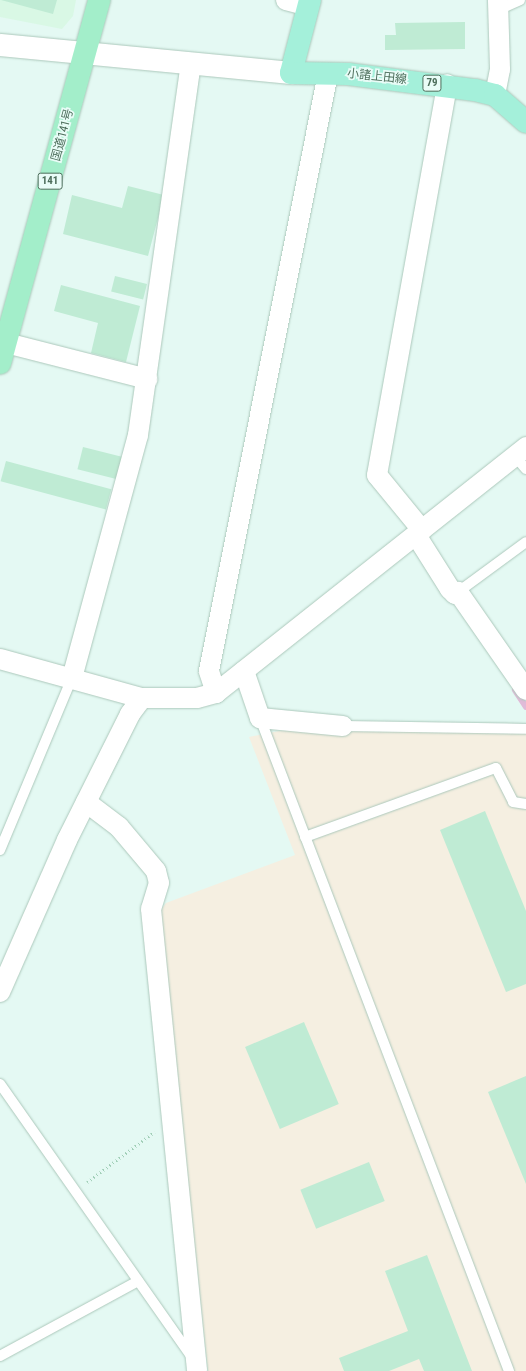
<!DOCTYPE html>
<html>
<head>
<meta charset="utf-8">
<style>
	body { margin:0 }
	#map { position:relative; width:526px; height:1371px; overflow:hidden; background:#e4f9f3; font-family:"Roboto Condensed","Noto Sans JP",sans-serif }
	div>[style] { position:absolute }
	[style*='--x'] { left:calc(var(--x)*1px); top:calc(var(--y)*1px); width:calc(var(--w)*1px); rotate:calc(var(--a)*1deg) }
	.commercial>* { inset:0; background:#d9f8e5 }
	.education>* { inset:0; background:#f5efe1 }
	.stream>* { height:6px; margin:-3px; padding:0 3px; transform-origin:3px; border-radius:3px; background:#e0bbd8 }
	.building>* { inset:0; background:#bfebd4; transform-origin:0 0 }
	.path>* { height:2.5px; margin-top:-1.25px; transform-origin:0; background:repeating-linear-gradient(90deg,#a2cfb8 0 1px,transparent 0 4px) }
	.roads { filter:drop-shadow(0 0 1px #acc8bb) drop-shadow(0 0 1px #acc8bb) }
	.service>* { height:10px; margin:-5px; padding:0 5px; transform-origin:5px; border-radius:5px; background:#fff }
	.minor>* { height:20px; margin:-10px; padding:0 10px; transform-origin:10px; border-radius:10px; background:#fff }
	.tertiary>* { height:22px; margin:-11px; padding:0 11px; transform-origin:11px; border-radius:11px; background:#fff }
	.primary>* { height:22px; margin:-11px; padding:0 11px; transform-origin:11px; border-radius:11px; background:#a4f0da }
	.trunk>* { height:22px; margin:-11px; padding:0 11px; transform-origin:11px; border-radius:11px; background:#a3eeca }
	span { translate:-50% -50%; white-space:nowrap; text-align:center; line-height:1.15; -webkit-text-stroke:3.5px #e9fcf7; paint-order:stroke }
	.shield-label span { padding:1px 3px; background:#e9fcf7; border:1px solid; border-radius:3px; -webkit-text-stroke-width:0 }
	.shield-label { font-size:11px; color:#4d6e5b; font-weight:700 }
	.street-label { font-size:12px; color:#4d6e5b }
</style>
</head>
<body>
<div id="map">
	<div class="commercial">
		<i style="clip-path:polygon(0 0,76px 0,73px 16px,62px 29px,0 17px)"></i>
	</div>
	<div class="education">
		<i style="clip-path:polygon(284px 730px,526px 733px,526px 1371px,208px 1371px,158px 914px,166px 903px,295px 855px,249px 737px)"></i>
	</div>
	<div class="stream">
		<i style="--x:515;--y:690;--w:20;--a:57"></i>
	</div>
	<div class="building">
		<i style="clip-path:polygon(1px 0,57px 0,53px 14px)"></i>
		<i style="clip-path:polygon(465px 22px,465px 49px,385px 50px,385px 35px,396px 35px,395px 23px)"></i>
		<i style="clip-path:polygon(128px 186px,164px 195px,148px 256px,63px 234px,72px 195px,122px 208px)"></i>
		<i style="left:115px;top:276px;width:33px;height:16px;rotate:14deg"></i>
		<i style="clip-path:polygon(61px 285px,140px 306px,126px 362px,91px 353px,98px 323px,54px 311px)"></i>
		<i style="left:83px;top:447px;width:44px;height:23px;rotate:14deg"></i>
		<i style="left:6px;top:461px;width:109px;height:21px;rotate:15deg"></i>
		<i style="clip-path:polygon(485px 811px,526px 911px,526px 984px,506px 992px,440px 830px)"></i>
		<i style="left:304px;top:1022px;width:89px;height:64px;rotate:67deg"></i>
		<i style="clip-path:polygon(526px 1076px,526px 1184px,488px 1092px)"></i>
		<i style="left:369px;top:1162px;width:42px;height:74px;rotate:68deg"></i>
		<i style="clip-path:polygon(427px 1255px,472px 1371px,424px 1371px,419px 1359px,389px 1371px,344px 1371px,339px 1358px,408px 1331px,385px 1271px)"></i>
	</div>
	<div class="path">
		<i style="--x:87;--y:1182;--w:84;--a:-36.7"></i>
	</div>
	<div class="roads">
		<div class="service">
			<i style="--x:498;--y:10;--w:24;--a:-24"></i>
			<i style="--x:515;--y:456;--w:17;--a:50"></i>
			<i style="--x:458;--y:592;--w:84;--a:-36.3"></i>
			<i style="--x:260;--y:718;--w:699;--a:69.13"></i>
			<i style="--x:343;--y:726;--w:183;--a:0.9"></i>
			<i style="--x:305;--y:837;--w:203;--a:-19.9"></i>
			<i style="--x:496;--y:768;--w:38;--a:63"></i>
			<i style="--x:513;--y:802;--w:13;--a:9"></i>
			<i style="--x:0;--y:850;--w:186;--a:-67.3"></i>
			<i style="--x:0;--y:1084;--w:334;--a:54.9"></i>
			<i style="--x:0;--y:1356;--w:157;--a:-28.5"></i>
		</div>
		<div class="minor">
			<i style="--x:286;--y:0;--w:23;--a:15"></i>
			<i style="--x:495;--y:95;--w:26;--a:-79"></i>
			<i style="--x:500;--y:69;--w:69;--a:-91.7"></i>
			<i style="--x:6;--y:343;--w:146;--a:14.3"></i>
			<i style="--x:422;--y:530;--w:71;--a:-129.3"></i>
			<i style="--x:377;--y:475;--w:397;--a:-79.8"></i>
			<i style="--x:416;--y:535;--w:64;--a:57.8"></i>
			<i style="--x:450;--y:589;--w:7;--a:45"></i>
			<i style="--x:455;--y:594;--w:4;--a:-34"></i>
			<i style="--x:458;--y:592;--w:119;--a:55.2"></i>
			<i style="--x:0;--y:659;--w:147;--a:15.4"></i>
			<i style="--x:142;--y:698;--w:55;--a:0"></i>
			<i style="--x:197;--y:698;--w:20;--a:-15"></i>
			<i style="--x:216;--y:693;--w:396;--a:-38.4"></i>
			<i style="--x:244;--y:671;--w:50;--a:71.2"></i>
			<i style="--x:260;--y:718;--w:83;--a:5.5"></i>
			<i style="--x:72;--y:678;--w:252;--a:-74.8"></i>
			<i style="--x:138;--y:435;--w:375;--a:-81.9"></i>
			<i style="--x:216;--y:693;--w:23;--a:-108"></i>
			<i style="--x:209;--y:671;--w:609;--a:-78.73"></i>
			<i style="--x:86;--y:802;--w:41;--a:37.1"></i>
			<i style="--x:119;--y:827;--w:57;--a:49.9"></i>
			<i style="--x:156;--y:871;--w:12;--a:76"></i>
			<i style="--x:159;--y:883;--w:27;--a:107"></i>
			<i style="--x:151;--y:909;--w:464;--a:84.3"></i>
			<i style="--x:0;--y:992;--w:166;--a:-66.2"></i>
			<i style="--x:67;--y:840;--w:141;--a:-63.4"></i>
			<i style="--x:130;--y:714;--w:20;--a:-53"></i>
		</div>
		<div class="tertiary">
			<i style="--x:0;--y:45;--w:292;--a:5.5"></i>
		</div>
		<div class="primary">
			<i style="--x:310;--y:0;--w:75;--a:104.6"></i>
			<i style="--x:291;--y:73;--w:57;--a:1"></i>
			<i style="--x:348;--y:74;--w:128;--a:7.2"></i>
			<i style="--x:475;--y:90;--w:21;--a:14"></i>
			<i style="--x:495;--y:95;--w:41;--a:41.1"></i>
		</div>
		<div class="trunk">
			<i style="--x:0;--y:363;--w:376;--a:-74.7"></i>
		</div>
	</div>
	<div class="shield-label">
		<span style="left:432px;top:83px">79</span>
		<span style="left:50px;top:181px">141</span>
	</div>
	<div class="street-label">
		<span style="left:377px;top:77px;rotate:6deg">小諸上田線</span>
		<span style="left:63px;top:135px;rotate:-75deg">国道141号</span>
	</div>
</div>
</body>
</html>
